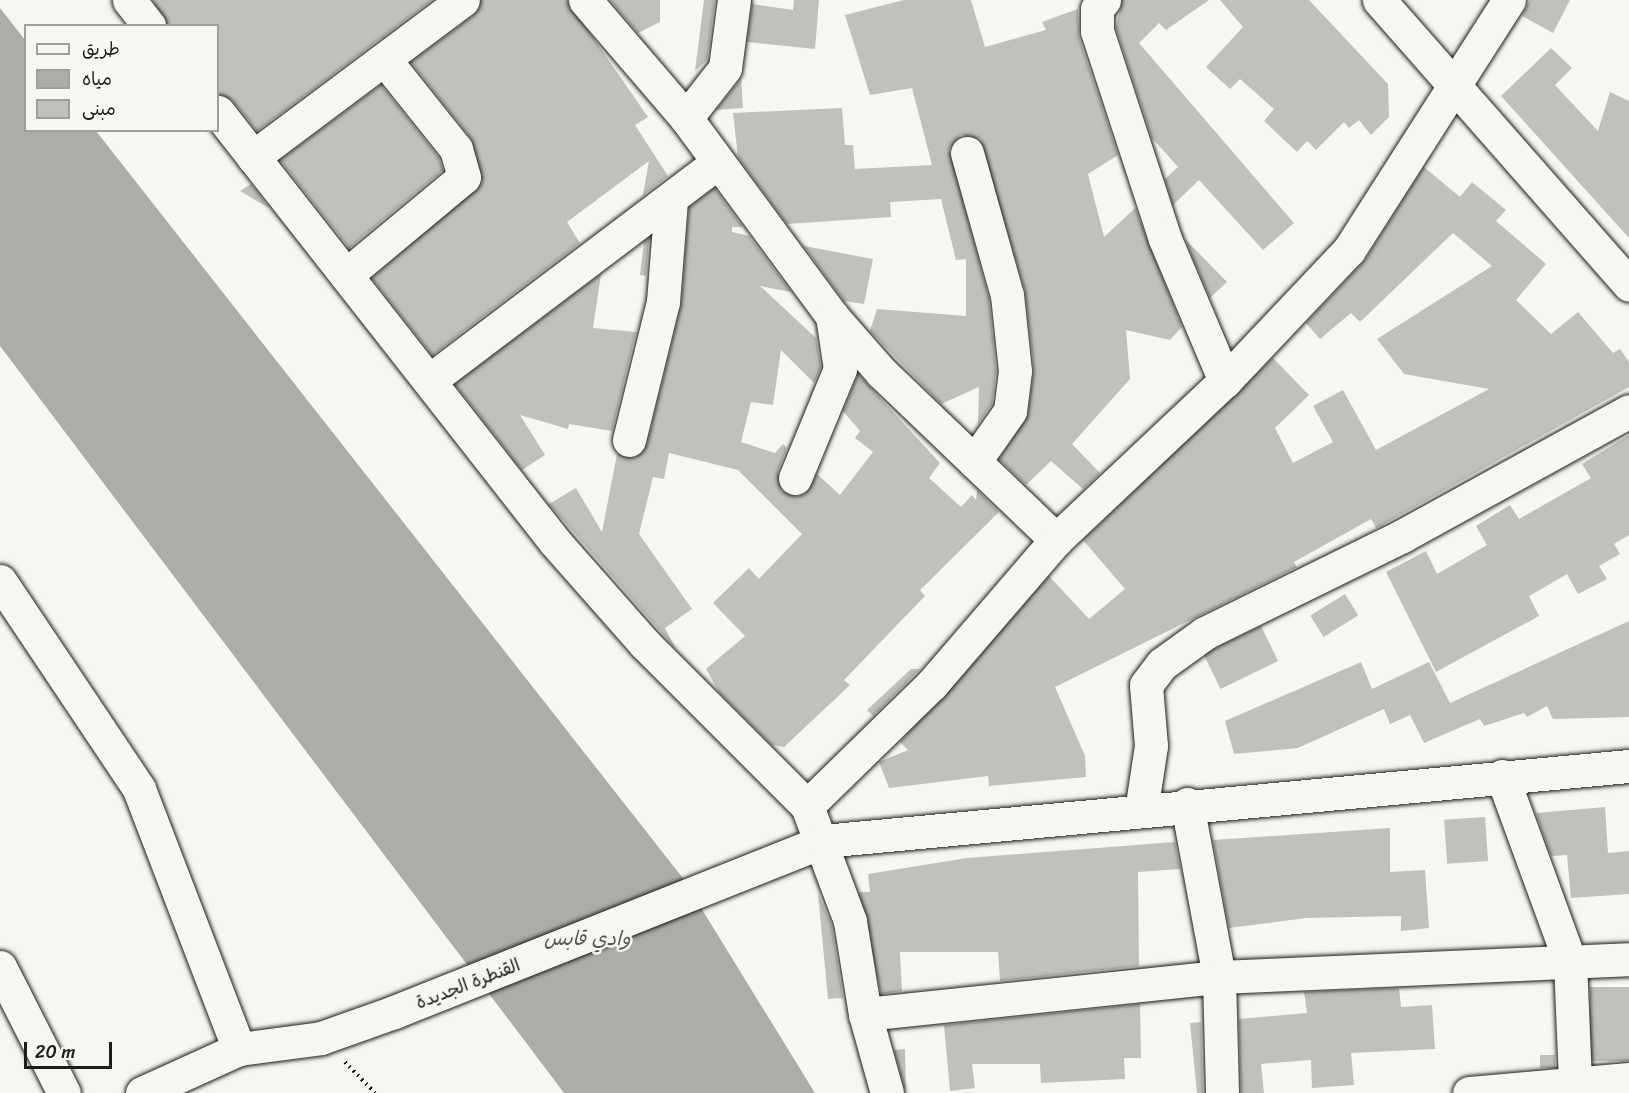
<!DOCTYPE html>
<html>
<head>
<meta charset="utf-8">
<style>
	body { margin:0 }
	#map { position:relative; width:1629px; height:1093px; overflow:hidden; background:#f6f6f2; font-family:Sriracha,"Playpen Sans Arabic",sans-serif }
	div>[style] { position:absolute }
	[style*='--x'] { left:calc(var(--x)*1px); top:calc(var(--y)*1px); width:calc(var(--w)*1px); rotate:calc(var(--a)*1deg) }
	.water>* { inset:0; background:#acaca9 }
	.building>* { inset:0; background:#c0c0bd; transform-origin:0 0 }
	.path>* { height:4px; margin-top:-2px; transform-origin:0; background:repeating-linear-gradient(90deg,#1c1c1c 0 1.5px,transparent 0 6px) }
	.roads { filter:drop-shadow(0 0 2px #1c1c1c) drop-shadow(0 0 2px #1c1c1c) }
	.minor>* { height:33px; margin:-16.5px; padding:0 16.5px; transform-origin:16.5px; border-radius:16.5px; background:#f6f6f2 }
	.major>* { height:33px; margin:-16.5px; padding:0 16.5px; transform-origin:16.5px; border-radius:16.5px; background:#f6f6f2 }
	span { translate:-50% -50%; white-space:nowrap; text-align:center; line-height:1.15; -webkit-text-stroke:5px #f6f6f2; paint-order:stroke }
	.street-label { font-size:18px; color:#1c1c1c }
	.water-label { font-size:20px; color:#565654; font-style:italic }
	.legend { position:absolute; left:24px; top:24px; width:195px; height:108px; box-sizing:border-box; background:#f6f6f2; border:2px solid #9f9f9c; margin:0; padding:8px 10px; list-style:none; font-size:18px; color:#1c1c1c }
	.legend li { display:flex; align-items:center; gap:12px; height:30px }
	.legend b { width:30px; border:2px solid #9f9f9c }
	.scale { position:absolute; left:24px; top:1042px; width:88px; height:27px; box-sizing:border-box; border:3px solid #1c1c1c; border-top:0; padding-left:8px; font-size:18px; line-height:21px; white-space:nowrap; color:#1c1c1c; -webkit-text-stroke:4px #f6f6f2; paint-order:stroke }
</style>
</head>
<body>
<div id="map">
	<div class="water">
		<i style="clip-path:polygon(0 8px,25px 40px,26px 130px,96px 131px,682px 877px,815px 1093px,564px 1093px,0 346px)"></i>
	</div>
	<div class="building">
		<i style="clip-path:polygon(153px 0,432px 0,257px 131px,232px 100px,218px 94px,218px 26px,167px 26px)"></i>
		<i style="clip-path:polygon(481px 0,567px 0,648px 117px,635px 125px,668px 176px,643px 195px,649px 161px,567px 222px,580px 243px,432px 355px,372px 278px,482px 183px,471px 138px,411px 62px,474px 15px)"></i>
		<i style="clip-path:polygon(610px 0,660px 0,660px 22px,638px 33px)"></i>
		<i style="clip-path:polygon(704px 0,715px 0,707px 60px,695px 71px)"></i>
		<i style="clip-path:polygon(794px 0,819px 0,815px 49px,747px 42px,752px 4px,793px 10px)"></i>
		<i style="clip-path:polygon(904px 0,971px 0,985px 47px,1046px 30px,1042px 22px,1078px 9px,1079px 37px,1118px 155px,1088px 174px,1104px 237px,1135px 208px,1182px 327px,1170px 340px,1126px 330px,1130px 379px,1072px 444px,1100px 473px,1083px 489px,1051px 461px,1026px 485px,999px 459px,1028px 414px,1034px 369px,1025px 290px,980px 139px,961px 135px,949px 149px,989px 299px,996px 371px,992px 404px,978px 424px,979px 387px,941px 404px,870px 331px,877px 309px,966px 316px,966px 259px,956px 260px,941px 199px,890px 202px,891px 217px,787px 224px,738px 157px,733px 113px,842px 108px,845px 145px,853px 145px,855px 169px,932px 165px,912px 88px,870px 95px,845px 15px)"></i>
		<i style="clip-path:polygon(1122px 0,1209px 0,1166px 30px,1159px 23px,1139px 43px,1294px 223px,1263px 250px,1199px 180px,1173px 205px,1165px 179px,1178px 167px,1152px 138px,1116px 28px)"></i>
		<i style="clip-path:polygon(1220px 0,1309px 0,1388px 84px,1389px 117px,1371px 135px,1359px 120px,1349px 128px,1344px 122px,1316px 150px,1307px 141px,1297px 152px,1264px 121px,1274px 109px,1240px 79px,1230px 89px,1206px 67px,1243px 27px)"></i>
		<i style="clip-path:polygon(1530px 0,1570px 0,1553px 33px,1522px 16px)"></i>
		<i style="clip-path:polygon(1551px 48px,1572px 68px,1555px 85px,1598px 131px,1610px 92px,1629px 101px,1629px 238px,1501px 96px)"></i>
		<i style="clip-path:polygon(741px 77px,743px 108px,716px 110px,740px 80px)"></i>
		<i style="clip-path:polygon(381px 85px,439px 158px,443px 170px,349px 248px,280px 160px)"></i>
		<i style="clip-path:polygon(1424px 167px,1460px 197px,1472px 182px,1506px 210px,1496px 221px,1546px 264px,1516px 300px,1551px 334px,1578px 312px,1613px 353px,1620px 349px,1629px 362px,1629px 387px,1382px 525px,1376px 528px,1371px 519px,1294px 562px,1297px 567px,1055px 687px,1085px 756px,1086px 777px,989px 786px,988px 776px,889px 788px,879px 762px,908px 750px,900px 742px,1049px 576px,1089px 619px,1125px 589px,1083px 540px,1273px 358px,1309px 395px,1275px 428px,1293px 463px,1333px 442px,1313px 406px,1343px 390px,1376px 450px,1489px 389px,1404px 374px,1377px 339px,1492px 266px,1453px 233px,1360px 322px,1351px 313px,1320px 339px,1306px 323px,1365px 260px)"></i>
		<i style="clip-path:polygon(251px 184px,269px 208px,240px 191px)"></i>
		<i style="clip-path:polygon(714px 188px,743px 227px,732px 227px,732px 232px,749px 236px,791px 292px,760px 286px,816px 338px,821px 367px,814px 383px,781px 350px,773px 405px,751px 402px,741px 442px,775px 453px,783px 444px,787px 448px,778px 471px,781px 490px,797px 497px,806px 493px,817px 474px,840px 495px,873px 452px,855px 438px,860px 431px,843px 411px,858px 374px,940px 463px,929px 478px,961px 507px,972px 495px,976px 500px,977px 490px,999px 512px,920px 590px,925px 596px,844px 680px,850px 685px,784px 747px,772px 745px,719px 692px,706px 669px,745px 636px,713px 603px,749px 568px,759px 579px,802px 534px,738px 470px,669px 453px,664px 479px,653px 477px,639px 534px,692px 609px,665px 628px,676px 649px,549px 504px,576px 488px,602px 532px,617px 454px,635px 458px,647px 444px,681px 306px,689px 207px)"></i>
		<i style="clip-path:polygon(649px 238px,646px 276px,640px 275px,644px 241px)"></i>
		<i style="clip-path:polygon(1185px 239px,1227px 282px,1210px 298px)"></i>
		<i style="clip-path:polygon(804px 246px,873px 259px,864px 304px,844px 301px)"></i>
		<i style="clip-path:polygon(601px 274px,593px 328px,636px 332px,612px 431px,569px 424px,568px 429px,520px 415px,545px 455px,522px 470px,455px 384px)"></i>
		<i style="clip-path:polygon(1629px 435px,1629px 535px,1614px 544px,1620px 554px,1599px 566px,1607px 579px,1578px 594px,1567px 574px,1529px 596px,1539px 616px,1436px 672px,1386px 572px,1426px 551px,1437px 574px,1487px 545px,1476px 526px,1510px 505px,1519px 519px,1591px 478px,1582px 464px)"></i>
		<i style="left:1345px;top:594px;width:25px;height:41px;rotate:58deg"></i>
		<i style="clip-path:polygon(1629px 621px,1629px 717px,1553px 719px,1547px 706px,1527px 717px,1524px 713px,1484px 726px,1480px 719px,1424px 743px,1410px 715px,1390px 724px,1384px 709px,1298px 748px,1234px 754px,1225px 721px,1361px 662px,1372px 689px,1429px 662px,1450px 703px)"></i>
		<i style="left:1261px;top:626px;width:39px;height:64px;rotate:64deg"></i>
		<i style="clip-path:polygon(911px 669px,920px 669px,873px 716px,867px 710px)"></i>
		<i style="clip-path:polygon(1605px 807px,1608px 853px,1629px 851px,1629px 894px,1571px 898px,1567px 855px,1551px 856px,1536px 813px)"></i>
		<i style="left:1485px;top:817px;width:44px;height:41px;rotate:86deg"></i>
		<i style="clip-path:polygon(1390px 828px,1390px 872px,1425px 870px,1429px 928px,1401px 931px,1401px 916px,1306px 918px,1229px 928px,1213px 840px)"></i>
		<i style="clip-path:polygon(1175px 842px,1180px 869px,1138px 872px,1139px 966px,1000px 981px,998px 952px,900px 952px,902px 991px,881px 994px,859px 892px,870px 892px,868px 874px,967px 858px)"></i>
		<i style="clip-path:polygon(818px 893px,832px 926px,843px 998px,828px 999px)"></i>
		<i style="left:1629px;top:987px;width:74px;height:39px;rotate:90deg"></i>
		<i style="clip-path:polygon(1399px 988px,1401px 1007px,1432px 1005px,1435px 1049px,1351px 1053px,1354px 1085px,1312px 1088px,1311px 1060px,1261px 1064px,1264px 1093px,1241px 1093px,1239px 1019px,1307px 1013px,1304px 992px)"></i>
		<i style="clip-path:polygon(1140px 1004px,1141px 1058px,1124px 1058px,1125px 1079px,1041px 1083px,1040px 1064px,972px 1064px,975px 1088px,950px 1091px,944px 1025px)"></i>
		<i style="clip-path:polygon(1201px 1022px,1203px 1093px,1197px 1093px,1190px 1023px)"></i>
		<i style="clip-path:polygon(905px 1049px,906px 1093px,894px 1050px)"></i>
		<i style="left:1540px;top:1055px;width:15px;height:13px"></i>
	</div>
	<div class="path">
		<i style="--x:345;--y:1062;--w:43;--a:45.9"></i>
	</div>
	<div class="roads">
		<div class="minor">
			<i style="--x:129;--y:0;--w:33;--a:52"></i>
			<i style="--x:585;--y:0;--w:155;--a:49.4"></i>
			<i style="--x:686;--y:118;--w:246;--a:53.6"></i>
			<i style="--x:832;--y:316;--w:74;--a:48.8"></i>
			<i style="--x:881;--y:372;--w:243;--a:43.8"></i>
			<i style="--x:1104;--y:0;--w:11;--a:128"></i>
			<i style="--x:1097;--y:9;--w:22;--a:90"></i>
			<i style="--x:1097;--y:31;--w:219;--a:71.9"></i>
			<i style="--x:1165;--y:239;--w:154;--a:67.1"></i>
			<i style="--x:1379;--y:0;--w:379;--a:48.7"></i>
			<i style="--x:218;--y:112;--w:546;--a:51.91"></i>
			<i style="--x:555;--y:542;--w:136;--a:48.6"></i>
			<i style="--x:645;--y:644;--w:229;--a:45"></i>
			<i style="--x:686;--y:118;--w:63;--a:-52"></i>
			<i style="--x:725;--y:68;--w:69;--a:-82.5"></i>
			<i style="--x:967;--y:153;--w:148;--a:74.3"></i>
			<i style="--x:1007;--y:295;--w:76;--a:84"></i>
			<i style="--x:1015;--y:371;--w:40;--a:97.1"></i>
			<i style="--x:1010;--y:411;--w:62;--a:125.2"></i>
			<i style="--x:253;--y:157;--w:262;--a:-36.8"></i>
			<i style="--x:346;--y:275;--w:153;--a:-39.7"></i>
			<i style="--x:464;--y:177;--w:29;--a:-106"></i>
			<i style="--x:456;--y:149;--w:114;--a:-128.6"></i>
			<i style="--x:430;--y:380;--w:361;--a:-37.1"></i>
			<i style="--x:629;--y:440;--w:142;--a:-76.2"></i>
			<i style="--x:663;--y:302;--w:102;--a:-85.5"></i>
			<i style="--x:795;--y:478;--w:118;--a:-67.6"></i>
			<i style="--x:840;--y:369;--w:54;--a:-98.6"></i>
			<i style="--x:0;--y:581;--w:250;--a:56.2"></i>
			<i style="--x:139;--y:789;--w:279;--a:69"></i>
			<i style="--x:1502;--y:776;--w:198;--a:69.9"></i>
			<i style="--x:1570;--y:962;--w:120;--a:87.6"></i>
			<i style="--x:1187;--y:804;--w:176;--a:79.5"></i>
			<i style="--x:1219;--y:977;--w:116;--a:88.5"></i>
			<i style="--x:1141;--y:811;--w:66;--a:-81.3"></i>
			<i style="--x:1151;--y:746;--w:61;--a:-94.7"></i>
			<i style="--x:1146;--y:685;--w:26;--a:-53"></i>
			<i style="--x:1162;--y:664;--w:53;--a:-35.8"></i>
			<i style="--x:1205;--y:633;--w:220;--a:-26.2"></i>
			<i style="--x:1402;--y:536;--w:259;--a:-28.8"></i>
			<i style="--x:0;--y:967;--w:141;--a:63.1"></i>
			<i style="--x:865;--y:1014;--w:356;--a:-6"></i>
			<i style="--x:1219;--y:977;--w:410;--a:-2.5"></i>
			<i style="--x:887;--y:1093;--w:82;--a:-105.6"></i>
			<i style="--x:865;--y:1014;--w:94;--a:-99.2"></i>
			<i style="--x:850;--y:921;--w:123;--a:-110.5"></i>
			<i style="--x:807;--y:806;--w:175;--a:-44.3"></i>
			<i style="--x:932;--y:684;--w:190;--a:-49.3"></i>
			<i style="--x:1056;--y:540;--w:232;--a:-43.3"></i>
			<i style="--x:1225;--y:381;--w:180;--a:-46.6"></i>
			<i style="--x:1349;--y:250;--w:297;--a:-57.4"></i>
			<i style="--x:1469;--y:1093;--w:161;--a:-5"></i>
		</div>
		<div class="major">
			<i style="--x:142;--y:1093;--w:107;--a:-24.4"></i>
			<i style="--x:239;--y:1049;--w:83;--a:-7.6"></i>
			<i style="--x:321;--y:1038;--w:77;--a:-19.6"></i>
			<i style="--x:394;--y:1012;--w:462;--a:-21.7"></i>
			<i style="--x:823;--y:841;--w:809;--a:-5.32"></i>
		</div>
	</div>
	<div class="street-label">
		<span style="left:468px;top:984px;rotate:-21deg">القنطرة الجديدة</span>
	</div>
	<div class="water-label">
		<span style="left:587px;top:938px">وادي قابس</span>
	</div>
	<ul class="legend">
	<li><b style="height:8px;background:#f6f6f2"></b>طريق</li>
	<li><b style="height:16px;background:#acaca9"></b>مياه</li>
	<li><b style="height:16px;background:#c0c0bd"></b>مبنى</li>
	</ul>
	<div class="scale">20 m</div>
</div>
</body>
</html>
